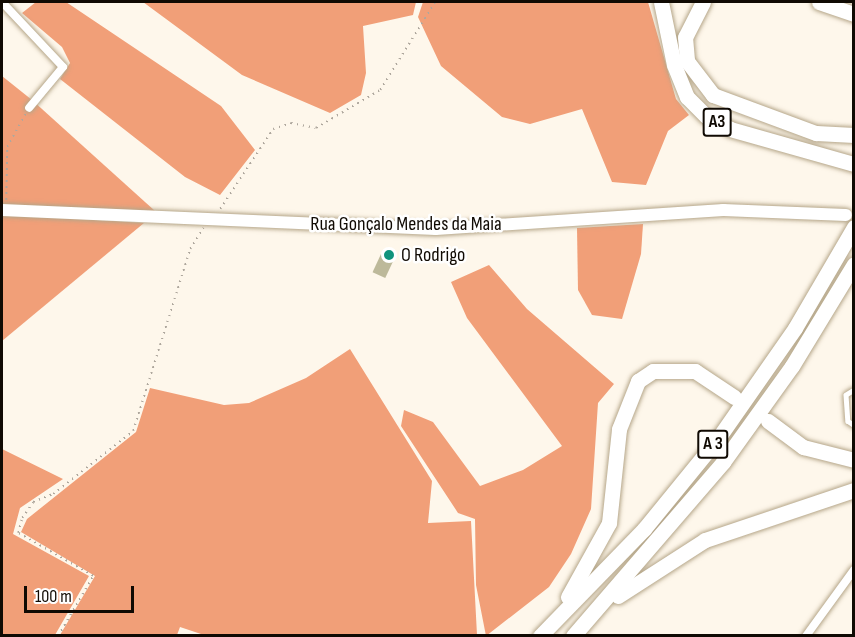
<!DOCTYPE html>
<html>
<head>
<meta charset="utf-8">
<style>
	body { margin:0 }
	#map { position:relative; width:855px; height:637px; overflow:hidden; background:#fef7eb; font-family:"Sofia Sans Condensed",sans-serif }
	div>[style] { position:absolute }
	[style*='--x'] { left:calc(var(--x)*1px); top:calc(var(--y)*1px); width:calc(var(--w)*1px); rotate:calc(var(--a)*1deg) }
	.forest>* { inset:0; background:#f19f78 }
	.building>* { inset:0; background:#bdb99a; transform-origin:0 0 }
	.path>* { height:1.5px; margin-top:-0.75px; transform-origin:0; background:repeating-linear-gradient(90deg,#aea79d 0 1.5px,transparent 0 6px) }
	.roads { filter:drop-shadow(0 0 2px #b5a689) drop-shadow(0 0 2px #b5a689) }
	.lane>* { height:4.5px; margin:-2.25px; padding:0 2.25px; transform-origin:2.25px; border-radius:2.25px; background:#fff }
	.street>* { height:8px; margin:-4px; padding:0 4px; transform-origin:4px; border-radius:4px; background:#fff }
	.secondary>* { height:12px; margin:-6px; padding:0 6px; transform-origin:6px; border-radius:6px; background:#fff }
	.highway>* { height:15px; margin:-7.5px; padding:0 7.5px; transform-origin:7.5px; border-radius:7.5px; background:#fff }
	.dots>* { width:16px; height:16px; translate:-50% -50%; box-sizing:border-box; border:3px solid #fff; border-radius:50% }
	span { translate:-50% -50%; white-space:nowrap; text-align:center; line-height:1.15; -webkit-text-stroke:5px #fff; paint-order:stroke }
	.shield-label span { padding:2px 4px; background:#fff; border:2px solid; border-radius:4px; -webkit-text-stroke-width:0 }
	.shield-label { font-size:18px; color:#100a03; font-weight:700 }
	.street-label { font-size:20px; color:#100a03 }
	.poi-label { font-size:20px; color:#100a03 }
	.left { translate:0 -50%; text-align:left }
	.frame { position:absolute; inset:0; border:3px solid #100a03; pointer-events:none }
	.scale { position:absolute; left:24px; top:586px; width:110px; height:27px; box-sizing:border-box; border:3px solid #100a03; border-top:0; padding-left:8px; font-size:18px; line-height:21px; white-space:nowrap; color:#100a03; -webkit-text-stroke:4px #fff; paint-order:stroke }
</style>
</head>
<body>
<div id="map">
	<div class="forest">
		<i style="clip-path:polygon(36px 2px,66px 2px,221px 106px,255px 150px,220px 195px,185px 177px,60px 79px,70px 63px,62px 47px,22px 13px)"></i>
		<i style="clip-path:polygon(143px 2px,416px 2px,413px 15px,363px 26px,366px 73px,361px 95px,330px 113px,242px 75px)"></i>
		<i style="clip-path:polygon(423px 2px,648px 2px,676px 99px,689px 115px,668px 131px,646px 185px,612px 182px,582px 109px,530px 124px,502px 117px,441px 66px,418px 17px)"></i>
		<i style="clip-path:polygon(2px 76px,32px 100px,155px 211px,2px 205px)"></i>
		<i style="clip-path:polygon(2px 214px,144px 223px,2px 341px)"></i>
		<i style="clip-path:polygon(643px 224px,641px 254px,622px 319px,592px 315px,578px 290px,577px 228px)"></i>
		<i style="clip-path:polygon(489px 265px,527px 309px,614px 384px,598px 403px,591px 509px,571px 554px,549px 587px,486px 636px,476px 585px,475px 519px,458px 513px,401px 426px,404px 410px,433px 422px,480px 486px,523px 470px,562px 446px,467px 318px,451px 282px)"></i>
		<i style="clip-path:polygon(350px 349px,432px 481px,428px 523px,471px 521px,477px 635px,198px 636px,204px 635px,180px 627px,177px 635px,60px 635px,95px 576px,21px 532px,27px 519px,136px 432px,150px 388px,224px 405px,249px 403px,306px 378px)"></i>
		<i style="clip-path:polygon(2px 449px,63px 479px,20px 508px,13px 534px,89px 576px,55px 635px,2px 635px)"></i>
	</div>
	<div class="building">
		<i style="left:381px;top:254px;width:14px;height:20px;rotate:25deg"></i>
	</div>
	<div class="path">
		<i style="--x:6;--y:200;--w:53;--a:-88.9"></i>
		<i style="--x:7;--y:147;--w:38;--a:-61"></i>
		<i style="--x:220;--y:209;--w:96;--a:-56.5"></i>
		<i style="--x:273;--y:129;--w:19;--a:-18"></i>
		<i style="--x:291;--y:123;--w:25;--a:11"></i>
		<i style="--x:316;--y:128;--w:74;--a:-30.7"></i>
		<i style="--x:380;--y:90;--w:104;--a:-58"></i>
		<i style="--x:58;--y:636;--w:69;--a:-59.7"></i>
		<i style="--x:93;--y:576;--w:86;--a:-150.2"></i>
		<i style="--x:18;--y:533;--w:16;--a:-75"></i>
		<i style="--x:22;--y:518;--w:19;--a:-55"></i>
		<i style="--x:33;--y:502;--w:22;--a:-22"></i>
		<i style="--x:53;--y:494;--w:102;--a:-38.2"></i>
		<i style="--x:133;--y:431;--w:191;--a:-72.6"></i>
		<i style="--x:190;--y:249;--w:25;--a:-58"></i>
	</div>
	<div class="roads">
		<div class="lane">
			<i style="--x:854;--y:390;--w:9;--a:148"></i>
			<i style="--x:846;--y:395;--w:26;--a:86"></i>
			<i style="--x:848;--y:421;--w:7;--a:34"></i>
		</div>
		<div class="street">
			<i style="--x:2;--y:2;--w:89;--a:46.8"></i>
			<i style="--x:63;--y:67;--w:53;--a:129.7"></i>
			<i style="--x:806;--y:636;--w:82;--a:-54"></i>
		</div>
		<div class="secondary">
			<i style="--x:2;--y:210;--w:434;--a:2.5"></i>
			<i style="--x:436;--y:229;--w:288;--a:-3.8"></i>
			<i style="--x:723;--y:210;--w:123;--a:2.3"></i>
		</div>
		<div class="highway">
			<i style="--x:661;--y:2;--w:64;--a:78.3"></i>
			<i style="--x:674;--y:65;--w:35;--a:68"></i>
			<i style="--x:687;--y:97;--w:27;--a:45"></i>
			<i style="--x:706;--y:116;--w:27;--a:28"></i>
			<i style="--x:730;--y:129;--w:129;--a:15.8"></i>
			<i style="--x:703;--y:2;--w:39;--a:117"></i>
			<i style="--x:685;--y:37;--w:24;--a:85"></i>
			<i style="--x:687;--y:61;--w:43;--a:52.6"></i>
			<i style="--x:713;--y:95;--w:110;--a:20.3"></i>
			<i style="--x:816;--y:133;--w:38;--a:3"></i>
			<i style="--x:819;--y:2;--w:37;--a:19"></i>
			<i style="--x:768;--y:421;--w:44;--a:36.6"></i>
			<i style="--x:803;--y:447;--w:53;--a:14.3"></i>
			<i style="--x:618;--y:596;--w:103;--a:-32.8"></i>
			<i style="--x:705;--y:540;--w:157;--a:-18.6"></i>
			<i style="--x:568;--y:597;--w:85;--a:-61"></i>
			<i style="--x:609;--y:523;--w:95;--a:-83.9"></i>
			<i style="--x:619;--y:429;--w:52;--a:-68.4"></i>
			<i style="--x:638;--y:381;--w:18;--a:-34"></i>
			<i style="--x:653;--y:371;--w:42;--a:0"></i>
			<i style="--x:695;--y:371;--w:47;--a:33.7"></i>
			<i style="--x:540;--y:636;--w:149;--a:-45.8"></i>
			<i style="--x:644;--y:529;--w:119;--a:-50.8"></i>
			<i style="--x:719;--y:437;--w:133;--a:-55.1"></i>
			<i style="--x:795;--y:328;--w:117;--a:-59.7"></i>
			<i style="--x:573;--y:636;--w:230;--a:-49.2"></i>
			<i style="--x:723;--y:462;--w:118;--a:-54.3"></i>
			<i style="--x:792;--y:366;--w:119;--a:-58.7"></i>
		</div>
	</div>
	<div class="dots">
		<i style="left:389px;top:255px;background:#10937c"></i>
	</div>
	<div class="shield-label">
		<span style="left:717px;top:122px">A3</span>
		<span style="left:713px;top:444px">A 3</span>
	</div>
	<div class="street-label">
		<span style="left:406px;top:224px">Rua Gonçalo Mendes da Maia</span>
	</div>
	<div class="poi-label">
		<span class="left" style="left:401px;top:255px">O Rodrigo</span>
	</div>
	<div class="frame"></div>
	<div class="scale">100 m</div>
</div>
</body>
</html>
